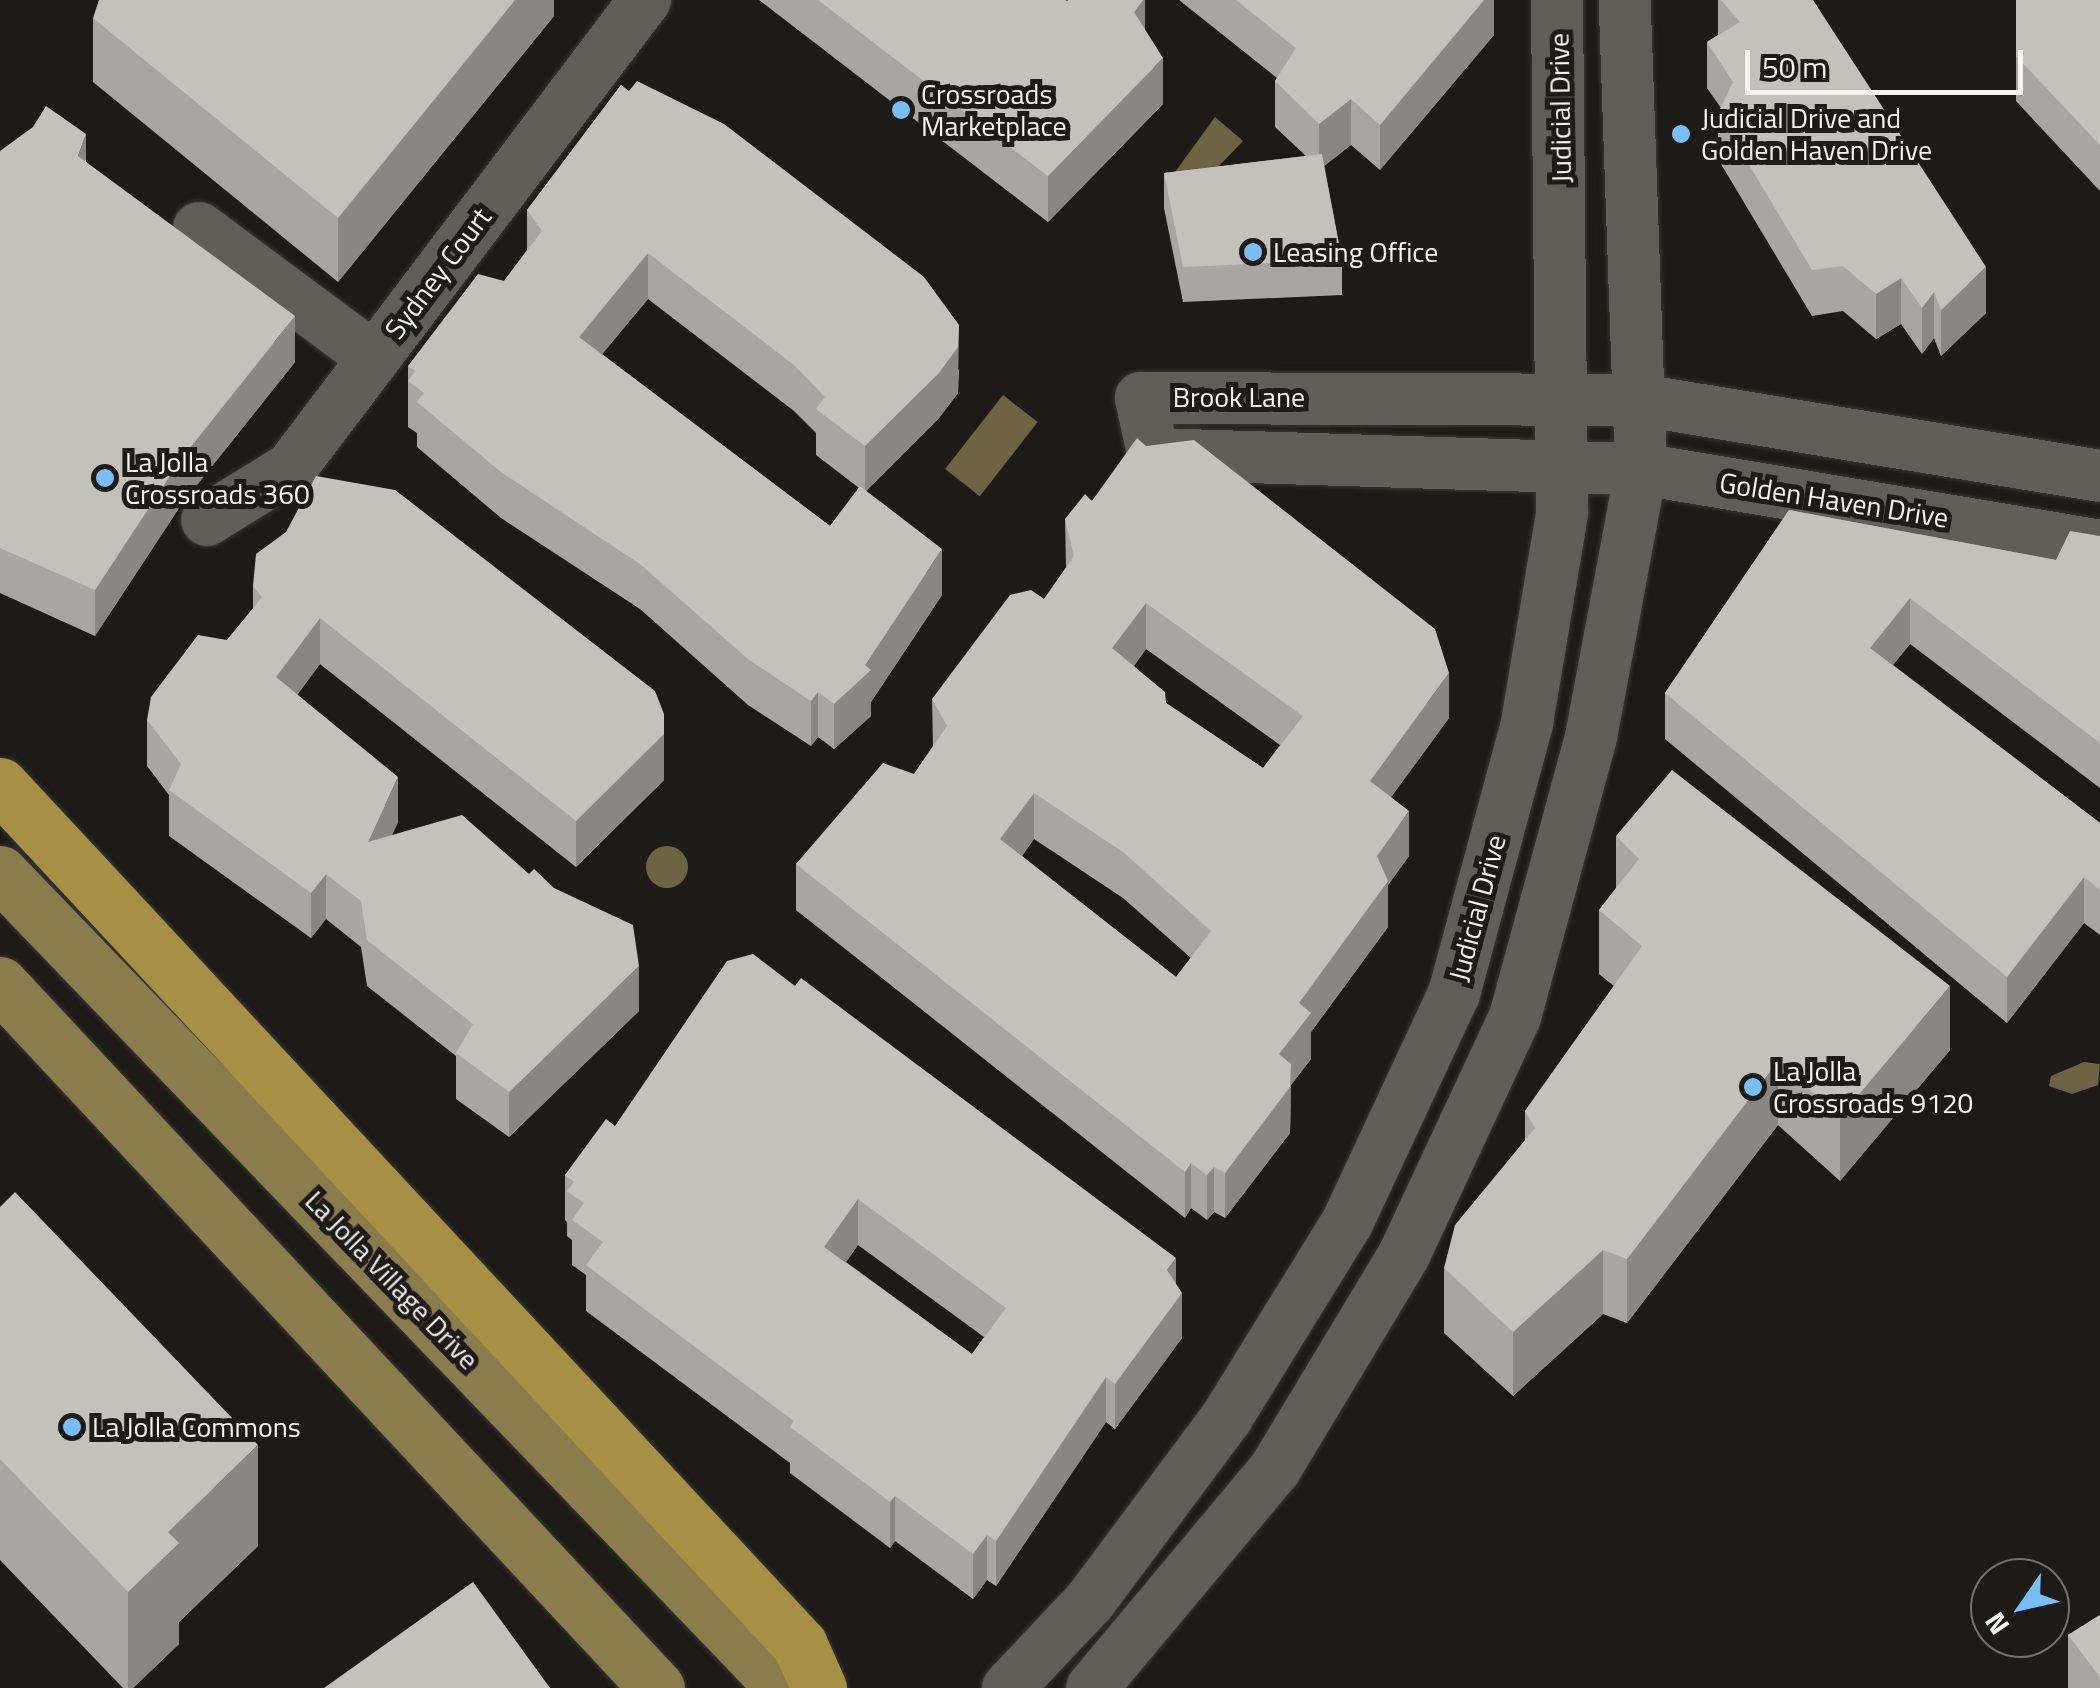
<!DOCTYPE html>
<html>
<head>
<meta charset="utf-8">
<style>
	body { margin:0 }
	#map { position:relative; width:2100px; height:1688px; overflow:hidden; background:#1c1b17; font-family:"Titillium Web",sans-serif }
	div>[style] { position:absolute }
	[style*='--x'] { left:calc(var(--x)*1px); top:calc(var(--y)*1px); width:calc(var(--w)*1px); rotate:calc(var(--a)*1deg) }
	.water>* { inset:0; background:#6d6443; transform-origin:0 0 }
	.round { border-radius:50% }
	.roads { filter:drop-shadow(0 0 2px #373634) drop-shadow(0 0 2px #373634) }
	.minor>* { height:52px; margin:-26px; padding:0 26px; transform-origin:26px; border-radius:26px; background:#5f5e59 }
	.major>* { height:55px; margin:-27.5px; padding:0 27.5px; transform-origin:27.5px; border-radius:27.5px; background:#8a7c4c }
	.highway>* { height:55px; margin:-27.5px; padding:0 27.5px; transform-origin:27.5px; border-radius:27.5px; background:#a69044 }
	.wall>* { inset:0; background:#a8a6a2 }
	.shaded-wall>* { inset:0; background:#888784 }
	.building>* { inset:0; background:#c3c1bc }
	.dots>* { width:28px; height:28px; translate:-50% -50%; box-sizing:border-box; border:5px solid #1c1b17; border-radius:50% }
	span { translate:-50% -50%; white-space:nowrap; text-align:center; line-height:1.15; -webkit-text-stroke:10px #1c1b17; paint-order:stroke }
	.poi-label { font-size:28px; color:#f6f5f2 }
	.left { translate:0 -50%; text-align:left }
	.street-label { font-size:28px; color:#f6f5f2 }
	.north { position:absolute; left:1970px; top:1558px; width:100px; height:100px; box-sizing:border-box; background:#1c1b17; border:2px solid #73726f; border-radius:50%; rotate:236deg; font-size:28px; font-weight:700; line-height:40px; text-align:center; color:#f6f5f2 }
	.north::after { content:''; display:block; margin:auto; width:35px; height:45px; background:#78bff7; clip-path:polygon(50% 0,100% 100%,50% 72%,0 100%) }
	.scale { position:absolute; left:1745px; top:50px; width:278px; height:45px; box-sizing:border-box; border:5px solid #f6f5f2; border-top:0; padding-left:12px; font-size:30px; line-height:35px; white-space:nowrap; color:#f6f5f2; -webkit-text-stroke:8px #1c1b17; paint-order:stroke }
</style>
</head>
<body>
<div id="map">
	<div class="water">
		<i style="clip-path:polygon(1215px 117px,1243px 141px,1191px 195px,1170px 179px)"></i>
		<i style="left:1003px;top:395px;width:44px;height:94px;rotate:38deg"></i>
		<i class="round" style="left:646px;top:846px;width:42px;height:42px"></i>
		<i style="clip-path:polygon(2084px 1062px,2100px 1064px,2098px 1085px,2072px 1094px,2049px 1086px,2051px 1076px)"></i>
	</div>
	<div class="roads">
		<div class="minor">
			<i style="--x:199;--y:228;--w:218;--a:36.6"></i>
			<i style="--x:2100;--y:476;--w:463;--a:-170.6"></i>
			<i style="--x:1643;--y:400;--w:502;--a:-179.77"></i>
			<i style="--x:1141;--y:398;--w:57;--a:77.9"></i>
			<i style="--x:1153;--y:454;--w:488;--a:1.8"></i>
			<i style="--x:1641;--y:469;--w:465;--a:9.5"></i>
			<i style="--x:207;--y:520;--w:99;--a:-31.8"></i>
			<i style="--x:291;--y:468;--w:587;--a:-52.9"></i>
			<i style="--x:1008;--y:1688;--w:120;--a:-46.7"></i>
			<i style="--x:1090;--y:1601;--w:229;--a:-53.3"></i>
			<i style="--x:1227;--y:1417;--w:228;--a:-58.3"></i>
			<i style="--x:1347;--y:1223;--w:253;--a:-65"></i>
			<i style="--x:1454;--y:994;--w:281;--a:-74.9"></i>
			<i style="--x:1527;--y:723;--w:213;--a:-80.5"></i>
			<i style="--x:1562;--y:513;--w:513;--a:-90.56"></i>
			<i style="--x:1092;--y:1688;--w:285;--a:-50.1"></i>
			<i style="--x:1275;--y:1469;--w:250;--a:-58.9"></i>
			<i style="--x:1404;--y:1255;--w:263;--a:-65"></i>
			<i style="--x:1515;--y:1017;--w:290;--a:-74.8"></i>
			<i style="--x:1591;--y:737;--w:273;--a:-79.4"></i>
			<i style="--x:1641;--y:469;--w:469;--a:-92"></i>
		</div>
		<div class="major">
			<i style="--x:0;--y:873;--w:1131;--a:46.11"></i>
			<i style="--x:0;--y:984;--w:963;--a:46.98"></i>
		</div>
		<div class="highway">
			<i style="--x:0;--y:785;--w:1175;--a:47.07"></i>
			<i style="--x:800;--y:1645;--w:47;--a:66.2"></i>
		</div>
	</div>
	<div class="wall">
		<i style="clip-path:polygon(554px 0,554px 16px,338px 282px,93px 82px,93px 18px)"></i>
		<i style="clip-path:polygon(759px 0,1065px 0,1067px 1px,1145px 0,1145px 30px,1163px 104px,1048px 222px)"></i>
		<i style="clip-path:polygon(1179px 0,1494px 0,1494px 35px,1380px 170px,1351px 145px,1324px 166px,1342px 260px,1342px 295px,1183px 302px,1164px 208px,1164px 173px,1306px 156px,1275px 127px,1275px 81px,1277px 78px)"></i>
		<i style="clip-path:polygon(1718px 0,1813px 0,1986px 313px,1941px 356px,1934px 338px,1922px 354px,1901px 324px,1876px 339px,1843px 311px,1812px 316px,1718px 159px,1718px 113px,1721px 108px,1707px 88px,1707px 42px,1718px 35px)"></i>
		<i style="clip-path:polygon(2016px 0,2100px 0,2100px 191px,2016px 101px)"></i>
		<i style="clip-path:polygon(evenodd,621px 85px,959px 370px,958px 393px,939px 418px,866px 491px,942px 595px,871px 702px,871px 716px,834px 749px,818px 737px,811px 746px,748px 705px,640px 609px,501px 518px,417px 447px,417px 433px,408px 427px,408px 366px,504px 281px,527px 250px,527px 210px,621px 85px,648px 299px,794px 411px,816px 433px,816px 455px,859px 488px,830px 526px,602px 354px,648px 299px)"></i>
		<i style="clip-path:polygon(0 151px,86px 162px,295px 362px,181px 505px,95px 636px,0 593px)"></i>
		<i style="clip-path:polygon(evenodd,1092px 501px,1449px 718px,1391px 797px,1409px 856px,1388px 885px,1388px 927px,1311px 1032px,1311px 1059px,1291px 1085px,1290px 1133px,1225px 1218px,1214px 1212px,1207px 1220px,1191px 1208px,1185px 1218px,796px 910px,796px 864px,914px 774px,933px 746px,932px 699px,1044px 599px,1066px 568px,1065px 519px,1092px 501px,1146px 649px,1280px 745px,1263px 768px,1166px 703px,1134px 666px,1146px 649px,1092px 501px,1034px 839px,1123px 898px,1191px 958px,1176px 977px,1022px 856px,1034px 839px)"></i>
		<i style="clip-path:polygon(1789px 510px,2056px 560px,2100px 536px,2100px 788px,1910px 644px,1893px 665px,2100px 823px,2100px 935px,2084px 923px,2007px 1023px,1665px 739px,1665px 693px)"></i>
		<i style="clip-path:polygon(253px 586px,664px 780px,576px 867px,320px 664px,297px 695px,398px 822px,392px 835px,639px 1011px,509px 1137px,456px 1099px,456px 1056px,367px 986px,361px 947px,326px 919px,311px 938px,169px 836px,169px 795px,147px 766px,147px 720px,227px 640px,253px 609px)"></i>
		<i style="clip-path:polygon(1616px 836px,1950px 1050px,1840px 1181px,1778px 1125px,1627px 1323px,1603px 1314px,1513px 1396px,1444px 1333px,1444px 1268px,1525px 1141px,1525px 1111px,1614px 986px,1599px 974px,1599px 910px,1616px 888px)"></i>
		<i style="clip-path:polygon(evenodd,615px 1126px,1176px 1284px,1182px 1338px,1115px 1429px,1106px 1422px,996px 1586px,987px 1580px,973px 1599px,895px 1541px,890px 1548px,790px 1473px,790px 1463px,586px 1311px,586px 1275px,572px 1265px,572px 1240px,567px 1236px,567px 1222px,565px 1220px,565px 1175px,615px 1126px,858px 1245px,984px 1337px,972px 1354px,846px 1262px,858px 1245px)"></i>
		<i style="clip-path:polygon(0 1207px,258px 1546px,179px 1622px,179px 1644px,133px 1688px,123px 1688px,0 1560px)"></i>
		<i style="clip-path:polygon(2100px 1615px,2100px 1688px,2068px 1688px,2068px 1635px)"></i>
	</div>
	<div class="shaded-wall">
		<i style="clip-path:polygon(515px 0,554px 0,554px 16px,338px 282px,338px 218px)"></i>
		<i style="clip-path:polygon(1143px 0,1145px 0,1145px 43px,1134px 12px)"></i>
		<i style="clip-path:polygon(1484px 0,1494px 0,1494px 35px,1380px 170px,1380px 125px)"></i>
		<i style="clip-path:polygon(1163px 58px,1163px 104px,1048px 222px,1048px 176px)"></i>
		<i style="clip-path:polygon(1351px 99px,1351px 145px,1319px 170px,1319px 124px)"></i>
		<i style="clip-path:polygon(86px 134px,86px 179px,78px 156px)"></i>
		<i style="clip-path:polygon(648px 253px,648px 299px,579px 382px,579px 337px)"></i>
		<i style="clip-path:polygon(1986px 267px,1986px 313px,1941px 356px,1941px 310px)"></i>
		<i style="clip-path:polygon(1901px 278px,1901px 324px,1876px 339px,1876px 294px)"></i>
		<i style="clip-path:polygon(1934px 292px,1934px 338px,1922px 354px,1922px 308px)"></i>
		<i style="clip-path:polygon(295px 316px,295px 362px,181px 505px,95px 636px,95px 590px,181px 459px)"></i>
		<i style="clip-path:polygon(959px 325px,958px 393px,939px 418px,865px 492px,865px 446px)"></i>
		<i style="clip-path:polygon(942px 549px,942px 595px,871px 702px,871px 716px,834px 749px,834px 704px,865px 665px)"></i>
		<i style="clip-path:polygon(1910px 598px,1910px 644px,1870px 693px,1870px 648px)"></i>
		<i style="clip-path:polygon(1146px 603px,1146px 649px,1112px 694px,1112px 648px)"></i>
		<i style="clip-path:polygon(320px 618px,320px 664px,276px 723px,276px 677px)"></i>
		<i style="clip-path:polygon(1449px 673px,1449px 718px,1370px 826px,1370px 781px)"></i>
		<i style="clip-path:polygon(818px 692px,818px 737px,811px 746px,811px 701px)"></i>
		<i style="clip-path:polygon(664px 714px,664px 780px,576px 867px,576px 821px)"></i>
		<i style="clip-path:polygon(398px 777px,398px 822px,368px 888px,368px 842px)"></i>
		<i style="clip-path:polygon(1034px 793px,1034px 839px,1000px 885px,1000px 839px)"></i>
		<i style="clip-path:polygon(1409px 811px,1409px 856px,1388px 885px,1388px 927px,1311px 1032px,1311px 1059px,1291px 1085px,1290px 1133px,1225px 1218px,1225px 1173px,1279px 1054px,1299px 1003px,1377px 856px)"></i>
		<i style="clip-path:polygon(326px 874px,326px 919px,311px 938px,311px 893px)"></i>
		<i style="clip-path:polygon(2084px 877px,2084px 923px,2007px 1023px,2007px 977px)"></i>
		<i style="clip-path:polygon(639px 966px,639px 1011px,509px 1137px,509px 1092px)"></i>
		<i style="clip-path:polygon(1950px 986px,1950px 1050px,1840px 1181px,1840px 1117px)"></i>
		<i style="clip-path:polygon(1778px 1061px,1778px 1125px,1627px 1323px,1627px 1259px)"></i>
		<i style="clip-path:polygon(1191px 1163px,1191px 1208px,1185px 1218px,1185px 1172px)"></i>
		<i style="clip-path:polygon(1214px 1167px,1214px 1212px,1207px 1220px,1207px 1175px)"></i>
		<i style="clip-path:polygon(858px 1199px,858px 1245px,824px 1292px,824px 1247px)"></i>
		<i style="clip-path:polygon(1603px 1250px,1603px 1314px,1513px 1396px,1513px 1332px)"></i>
		<i style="clip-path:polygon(1176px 1258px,1176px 1300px,1182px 1293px,1182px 1338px,1115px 1429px,1115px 1384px,1167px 1270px)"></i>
		<i style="clip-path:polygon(1106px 1377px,1106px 1422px,996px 1586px,996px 1541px)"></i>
		<i style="clip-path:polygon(258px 1445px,258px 1546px,179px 1622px,179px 1644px,133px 1688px,128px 1688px,128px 1592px,168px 1532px)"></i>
		<i style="clip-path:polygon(895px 1496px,895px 1541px,890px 1548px,890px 1502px)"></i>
		<i style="clip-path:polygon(987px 1535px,987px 1580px,973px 1599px,973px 1554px)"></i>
	</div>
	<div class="building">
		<i style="clip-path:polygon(99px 0,515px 0,338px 218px,93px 18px)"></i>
		<i style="clip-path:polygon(818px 0,1065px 0,1067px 1px,1068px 0,1143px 0,1134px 12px,1163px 58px,1048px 176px)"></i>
		<i style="clip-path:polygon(1236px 0,1484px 0,1380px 125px,1351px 99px,1319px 124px,1275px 81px,1296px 48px)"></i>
		<i style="clip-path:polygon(1721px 0,1813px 0,1986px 267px,1941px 310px,1934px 292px,1922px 308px,1901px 278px,1876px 294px,1843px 266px,1812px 270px,1718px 113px,1733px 82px,1707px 42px,1740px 22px)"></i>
		<i style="clip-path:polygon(2016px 0,2100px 0,2100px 145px,2016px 56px)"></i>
		<i style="clip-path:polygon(637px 81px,724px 124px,924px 277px,959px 325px,958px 347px,939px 373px,865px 446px,816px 409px,825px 397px,794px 365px,648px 253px,579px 337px,830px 526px,860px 486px,942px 549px,865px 665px,871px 670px,834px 704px,818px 692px,811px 701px,748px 659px,640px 564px,501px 472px,417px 402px,424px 393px,408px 381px,415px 371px,408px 366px,478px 274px,504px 281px,542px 231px,527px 210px,621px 85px,629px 91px)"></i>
		<i style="clip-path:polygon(46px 106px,86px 134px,78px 156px,295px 316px,181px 459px,95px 590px,0 548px,0 151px,33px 127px)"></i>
		<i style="clip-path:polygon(1322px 154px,1342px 260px,1183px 267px,1164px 173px)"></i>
		<i style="clip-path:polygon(evenodd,1137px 438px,1146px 446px,1194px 440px,1435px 629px,1449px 673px,1370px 781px,1409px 811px,1377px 856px,1388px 881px,1299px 1003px,1311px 1013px,1279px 1054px,1291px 1064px,1290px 1087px,1225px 1173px,1214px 1167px,1207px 1175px,1191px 1163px,1185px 1172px,796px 864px,883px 763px,914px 774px,947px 726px,932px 699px,1010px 595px,1031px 590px,1044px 599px,1074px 556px,1065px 519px,1085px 494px,1092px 501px,1137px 438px,1146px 603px,1303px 716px,1263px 768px,1166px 703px,1165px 692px,1112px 648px,1146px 603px,1137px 438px,1034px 793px,1123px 852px,1211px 931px,1176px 977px,1000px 839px,1034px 793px)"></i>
		<i style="clip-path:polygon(316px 476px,395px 490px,655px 691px,664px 714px,664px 734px,576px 821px,320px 618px,276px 677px,398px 777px,368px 842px,462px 815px,529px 874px,534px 869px,554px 888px,633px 925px,639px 966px,509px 1092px,456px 1053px,473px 1024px,367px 940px,361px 901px,326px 874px,311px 893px,169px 790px,181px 764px,147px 720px,151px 697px,198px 635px,227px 640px,262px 597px,253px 586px,256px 554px,286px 532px)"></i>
		<i style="clip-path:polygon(1789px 510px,2056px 560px,2070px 531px,2100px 536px,2100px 743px,1910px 598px,1870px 648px,2100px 823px,2100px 890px,2084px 877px,2007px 977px,1665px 693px)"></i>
		<i style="clip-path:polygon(1672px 770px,1950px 986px,1840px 1117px,1778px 1061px,1627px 1259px,1603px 1250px,1513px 1332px,1444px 1268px,1455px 1225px,1535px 1128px,1525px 1111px,1642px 946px,1599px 910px,1639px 859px,1616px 836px)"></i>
		<i style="clip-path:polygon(evenodd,753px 954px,795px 986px,801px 978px,1176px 1258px,1167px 1270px,1182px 1293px,1115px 1384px,1106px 1377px,996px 1541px,987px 1535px,973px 1554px,895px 1496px,890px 1502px,790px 1427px,794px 1421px,586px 1265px,603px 1242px,572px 1220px,584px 1203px,567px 1191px,574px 1182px,565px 1175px,606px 1119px,615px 1126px,727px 961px,753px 954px,858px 1199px,1006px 1308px,972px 1354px,824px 1247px,858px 1199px)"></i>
		<i style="clip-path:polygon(15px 1192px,258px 1445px,168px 1532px,179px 1543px,128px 1592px,0 1459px,0 1207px)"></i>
		<i style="clip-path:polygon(473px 1582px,550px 1688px,324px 1688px)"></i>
		<i style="clip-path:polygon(2100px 1615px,2100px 1677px,2068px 1635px)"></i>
	</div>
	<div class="dots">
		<i style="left:901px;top:110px;background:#78bff7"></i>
		<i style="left:1681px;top:134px;background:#78bff7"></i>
		<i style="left:1253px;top:252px;background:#78bff7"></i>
		<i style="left:105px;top:478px;background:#78bff7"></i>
		<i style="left:1753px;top:1087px;background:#78bff7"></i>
		<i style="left:72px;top:1427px;background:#78bff7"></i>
	</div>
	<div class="poi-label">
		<span class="left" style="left:921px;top:110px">Crossroads<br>Marketplace</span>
		<span class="left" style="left:1701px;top:134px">Judicial Drive and<br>Golden Haven Drive</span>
		<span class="left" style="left:1273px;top:252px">Leasing Office</span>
		<span class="left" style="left:125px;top:478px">La Jolla<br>Crossroads 360</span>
		<span class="left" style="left:1773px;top:1087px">La Jolla<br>Crossroads 9120</span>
		<span class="left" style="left:92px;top:1427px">La Jolla Commons</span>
	</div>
	<div class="street-label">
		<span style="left:1560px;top:108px;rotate:-91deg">Judicial Drive</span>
		<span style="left:438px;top:273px;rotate:-53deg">Sydney Court</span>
		<span style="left:1239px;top:397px">Brook Lane</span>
		<span style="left:1834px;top:500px;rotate:9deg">Golden Haven Drive</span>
		<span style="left:1477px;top:908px;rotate:-75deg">Judicial Drive</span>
		<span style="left:392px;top:1280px;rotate:46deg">La Jolla Village Drive</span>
	</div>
	<div class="north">N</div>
	<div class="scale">50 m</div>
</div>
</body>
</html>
